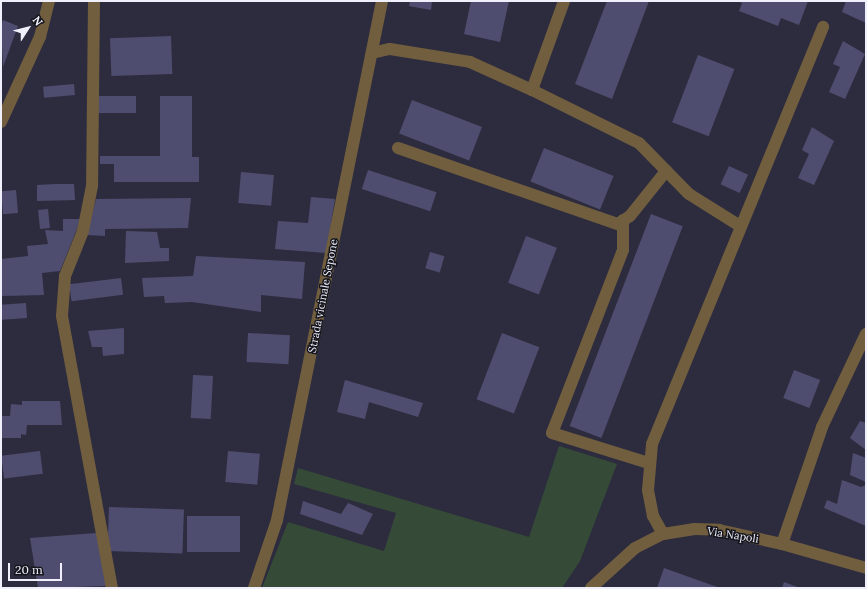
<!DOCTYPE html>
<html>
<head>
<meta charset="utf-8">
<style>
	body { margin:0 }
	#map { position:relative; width:867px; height:589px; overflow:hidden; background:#2d2c3e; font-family:Lora,serif }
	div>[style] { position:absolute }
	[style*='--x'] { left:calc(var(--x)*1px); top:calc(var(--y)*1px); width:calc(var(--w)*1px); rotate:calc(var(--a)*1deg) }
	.green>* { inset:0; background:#354b37 }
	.building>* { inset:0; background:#4f4d6f; transform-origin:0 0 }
	.minor>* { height:12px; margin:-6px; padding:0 6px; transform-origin:6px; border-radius:6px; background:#715e3e }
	span { translate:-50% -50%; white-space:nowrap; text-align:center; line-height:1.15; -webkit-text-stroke:3px #15151d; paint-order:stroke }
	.street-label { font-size:11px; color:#f0effc }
	.frame { position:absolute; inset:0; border:2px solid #f0effc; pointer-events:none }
	.north { position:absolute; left:8px; top:8px; width:40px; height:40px; -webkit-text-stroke:3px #15151d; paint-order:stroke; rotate:54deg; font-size:11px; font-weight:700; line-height:16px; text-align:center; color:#f0effc }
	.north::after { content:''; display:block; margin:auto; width:14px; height:18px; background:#f0effc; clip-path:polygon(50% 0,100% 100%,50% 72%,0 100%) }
	.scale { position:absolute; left:8px; top:563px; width:54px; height:18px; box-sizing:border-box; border:2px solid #f0effc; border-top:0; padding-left:5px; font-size:12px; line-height:14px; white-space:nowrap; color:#f0effc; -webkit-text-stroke:3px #15151d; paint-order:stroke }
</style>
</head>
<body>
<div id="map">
	<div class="green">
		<i style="clip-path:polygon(559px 446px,617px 464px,580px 561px,562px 588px,262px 588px,288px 522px,384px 551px,396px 513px,294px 484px,298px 468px,529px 537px)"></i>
	</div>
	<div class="building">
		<i style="clip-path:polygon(410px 1px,432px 1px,431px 10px,409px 6px)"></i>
		<i style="clip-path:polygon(471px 1px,509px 1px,500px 42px,464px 34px)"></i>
		<i style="clip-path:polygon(607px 1px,649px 1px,612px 99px,575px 84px)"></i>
		<i style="clip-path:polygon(737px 1px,808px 1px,799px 25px,781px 18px,778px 26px,739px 11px,742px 3px)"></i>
		<i style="clip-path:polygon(846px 1px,866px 1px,866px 23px,842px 12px)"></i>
		<i style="clip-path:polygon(3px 20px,18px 26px,3px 67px,1px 25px)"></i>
		<i style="left:171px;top:36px;width:38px;height:61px;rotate:88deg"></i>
		<i style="clip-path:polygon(843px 41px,865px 54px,845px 99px,829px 92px,840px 67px,833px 64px)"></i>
		<i style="left:698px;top:55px;width:39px;height:72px;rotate:21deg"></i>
		<i style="left:74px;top:84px;width:11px;height:31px;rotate:85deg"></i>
		<i style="left:136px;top:96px;width:17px;height:41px;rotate:90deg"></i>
		<i style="clip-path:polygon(160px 96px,192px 96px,192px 157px,199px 157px,199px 182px,114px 182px,114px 164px,100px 164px,100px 156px,160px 156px)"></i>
		<i style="left:412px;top:100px;width:75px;height:36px;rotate:21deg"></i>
		<i style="clip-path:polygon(812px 127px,834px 141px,814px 185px,798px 178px,809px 154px,802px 150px)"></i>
		<i style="left:544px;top:148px;width:75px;height:36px;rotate:22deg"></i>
		<i style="left:729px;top:166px;width:21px;height:20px;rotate:25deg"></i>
		<i style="left:368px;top:170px;width:72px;height:20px;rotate:18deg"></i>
		<i style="left:241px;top:172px;width:33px;height:31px;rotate:5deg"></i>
		<i style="clip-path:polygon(56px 184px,74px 184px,75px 200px,37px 201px,37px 185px)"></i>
		<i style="left:16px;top:190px;width:23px;height:15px;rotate:85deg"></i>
		<i style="clip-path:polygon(311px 197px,335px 199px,326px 253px,275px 249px,278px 221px,308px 223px)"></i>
		<i style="clip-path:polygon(191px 198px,188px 228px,105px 229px,105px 236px,87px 235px,96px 199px)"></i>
		<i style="left:48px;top:209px;width:19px;height:10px;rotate:84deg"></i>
		<i style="left:651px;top:214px;width:34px;height:227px;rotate:21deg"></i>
		<i style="clip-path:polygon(63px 219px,81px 219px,60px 271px,42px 273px,44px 295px,2px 296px,1px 259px,28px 256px,27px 246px,48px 244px,45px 230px,63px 231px)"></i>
		<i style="clip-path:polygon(126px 231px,157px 232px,160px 248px,169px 248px,169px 261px,125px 263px)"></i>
		<i style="left:526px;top:236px;width:33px;height:50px;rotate:21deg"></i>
		<i style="left:430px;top:252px;width:15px;height:17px;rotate:16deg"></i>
		<i style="clip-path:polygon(196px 256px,305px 262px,302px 299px,261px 295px,261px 312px,192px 302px,165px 303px,164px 296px,144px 297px,142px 278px,193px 276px)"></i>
		<i style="left:121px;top:278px;width:17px;height:52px;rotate:83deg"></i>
		<i style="left:26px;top:303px;width:15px;height:25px;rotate:86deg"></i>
		<i style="clip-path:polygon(124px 328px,124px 354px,103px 356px,102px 347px,92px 347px,88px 331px)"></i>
		<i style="left:248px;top:333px;width:42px;height:29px;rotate:3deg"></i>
		<i style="left:502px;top:333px;width:40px;height:71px;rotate:21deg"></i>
		<i style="left:794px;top:370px;width:28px;height:30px;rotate:21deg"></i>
		<i style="left:193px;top:375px;width:20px;height:43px;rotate:3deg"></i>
		<i style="clip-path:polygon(345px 380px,423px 403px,418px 417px,369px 402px,365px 419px,337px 412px)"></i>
		<i style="clip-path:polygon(22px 401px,60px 401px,62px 425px,27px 425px,26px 435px,21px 434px,21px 438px,1px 438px,1px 416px,10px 416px,11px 404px,22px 405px)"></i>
		<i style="clip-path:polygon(860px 421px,866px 423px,866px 450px,850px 438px)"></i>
		<i style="left:40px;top:451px;width:23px;height:39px;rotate:83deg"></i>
		<i style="left:228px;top:451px;width:32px;height:31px;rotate:5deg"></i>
		<i style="clip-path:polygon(853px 453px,866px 458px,866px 482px,850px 475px)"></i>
		<i style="clip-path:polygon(842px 480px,861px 487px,866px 485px,866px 526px,824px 508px,827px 500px,837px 504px)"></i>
		<i style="clip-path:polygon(303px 501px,341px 514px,348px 503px,373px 514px,362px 535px,300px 514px)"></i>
		<i style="left:109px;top:507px;width:75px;height:44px;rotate:2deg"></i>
		<i style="left:187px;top:516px;width:53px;height:36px"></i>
		<i style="clip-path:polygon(96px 533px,107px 586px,38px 588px,30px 538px)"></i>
		<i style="clip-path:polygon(664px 568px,720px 588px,657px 588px)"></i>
		<i style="clip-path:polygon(784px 582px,800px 588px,782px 588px)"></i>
	</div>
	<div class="minor">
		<i style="--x:94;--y:1;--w:185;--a:90.6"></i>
		<i style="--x:92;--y:186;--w:46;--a:101.3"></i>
		<i style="--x:83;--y:231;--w:48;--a:111.8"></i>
		<i style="--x:65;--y:276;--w:40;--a:94.3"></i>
		<i style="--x:62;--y:316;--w:277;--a:79.6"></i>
		<i style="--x:372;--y:53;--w:18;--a:-13"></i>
		<i style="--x:390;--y:49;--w:81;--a:9.2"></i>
		<i style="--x:470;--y:62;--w:68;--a:24.3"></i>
		<i style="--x:532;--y:90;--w:119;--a:26.4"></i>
		<i style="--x:639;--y:143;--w:71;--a:45.6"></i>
		<i style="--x:689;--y:194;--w:60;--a:32.1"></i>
		<i style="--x:532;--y:90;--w:95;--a:-70.2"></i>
		<i style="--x:1;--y:122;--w:94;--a:-65.4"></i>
		<i style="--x:40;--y:37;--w:37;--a:-76"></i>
		<i style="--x:398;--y:148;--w:233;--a:19.1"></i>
		<i style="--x:618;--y:224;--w:14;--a:-34"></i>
		<i style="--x:630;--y:216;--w:58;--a:-51.3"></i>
		<i style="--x:623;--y:220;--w:30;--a:90"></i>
		<i style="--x:623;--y:250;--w:196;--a:111.2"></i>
		<i style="--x:552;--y:433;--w:102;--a:17.2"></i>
		<i style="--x:663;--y:534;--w:21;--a:-119"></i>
		<i style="--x:653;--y:516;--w:26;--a:-101"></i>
		<i style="--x:648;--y:490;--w:46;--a:-85"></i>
		<i style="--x:652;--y:444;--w:451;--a:-67.7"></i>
		<i style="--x:782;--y:544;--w:124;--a:-71.1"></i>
		<i style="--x:822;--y:427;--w:103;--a:-64.7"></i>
		<i style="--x:254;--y:588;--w:72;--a:-71.3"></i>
		<i style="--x:277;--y:520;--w:530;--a:-78.56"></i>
		<i style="--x:591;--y:588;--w:59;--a:-42.3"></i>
		<i style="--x:635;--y:548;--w:31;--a:-27"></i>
		<i style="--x:663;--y:534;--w:32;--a:-9"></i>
		<i style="--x:695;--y:529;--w:24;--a:2"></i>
		<i style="--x:719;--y:530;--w:65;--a:12.5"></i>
		<i style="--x:782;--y:544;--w:87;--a:15.9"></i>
	</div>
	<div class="street-label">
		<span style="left:323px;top:296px;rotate:-79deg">Strada vicinale Sepone</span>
		<span style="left:733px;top:535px;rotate:9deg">Via Napoli</span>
	</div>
	<div class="frame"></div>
	<div class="north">N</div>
	<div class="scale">20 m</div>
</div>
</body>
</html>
